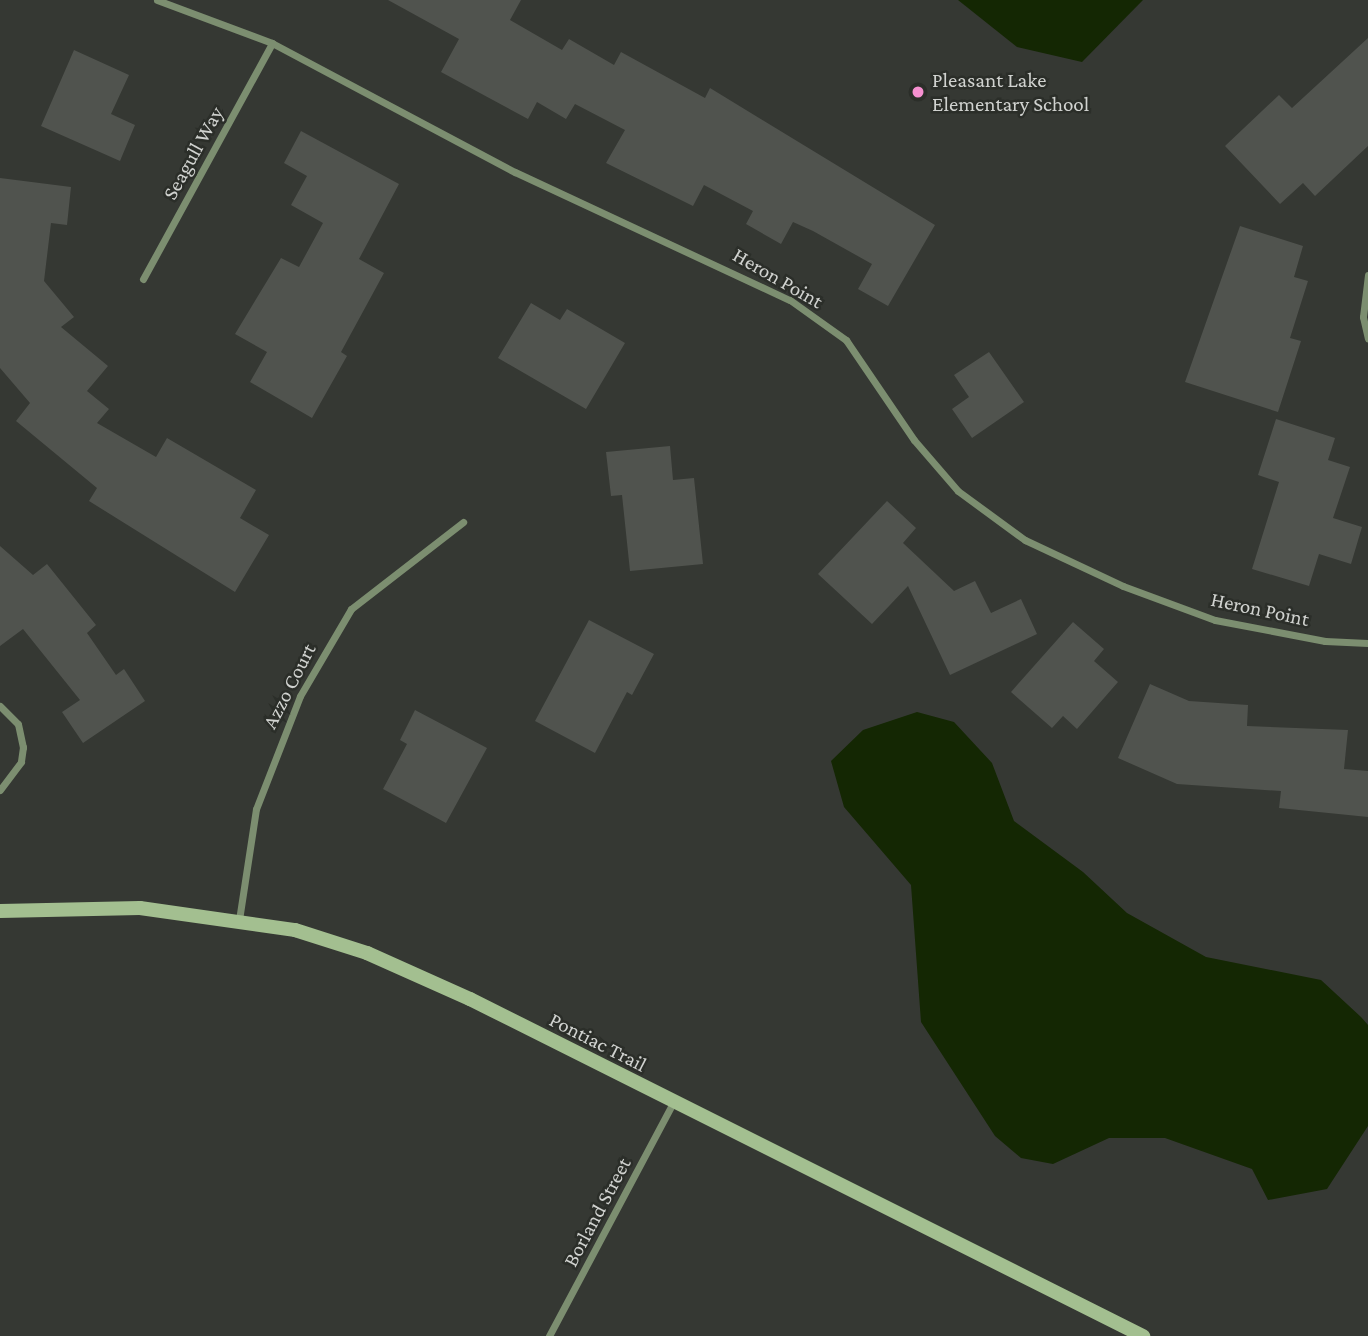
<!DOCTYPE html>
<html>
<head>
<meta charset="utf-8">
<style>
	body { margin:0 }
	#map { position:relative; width:1368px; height:1336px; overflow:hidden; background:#353833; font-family:"Crimson Pro",serif }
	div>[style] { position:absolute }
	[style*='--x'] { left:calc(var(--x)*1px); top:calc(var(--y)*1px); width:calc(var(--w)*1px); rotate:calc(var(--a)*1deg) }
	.water>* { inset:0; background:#142703 }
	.building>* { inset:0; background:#50534e }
	.street>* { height:7px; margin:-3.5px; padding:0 3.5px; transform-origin:3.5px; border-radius:3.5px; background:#7c8e70 }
	.secondary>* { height:14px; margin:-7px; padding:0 7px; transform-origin:7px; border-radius:7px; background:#a3bf90 }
	.dots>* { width:19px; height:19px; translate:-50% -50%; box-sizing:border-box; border:4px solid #2b2e29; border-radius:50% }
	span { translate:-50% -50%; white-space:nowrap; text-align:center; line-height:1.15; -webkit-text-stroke:5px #2b2e29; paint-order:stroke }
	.poi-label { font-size:21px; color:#d0d2cf }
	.left { translate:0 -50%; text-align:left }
	.street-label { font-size:21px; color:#d0d2cf }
</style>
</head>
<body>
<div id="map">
	<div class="water">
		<i style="clip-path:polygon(958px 0,1143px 0,1082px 62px,1017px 47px)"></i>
		<i style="clip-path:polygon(917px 712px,954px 722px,992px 763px,1014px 821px,1083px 872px,1127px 913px,1206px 957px,1321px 980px,1361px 1017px,1368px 1025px,1368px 1126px,1327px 1189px,1268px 1200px,1252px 1169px,1165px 1138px,1109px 1138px,1053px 1164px,1021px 1158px,995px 1136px,921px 1022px,911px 885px,844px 807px,831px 761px,863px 730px)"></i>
	</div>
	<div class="building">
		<i style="clip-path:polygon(388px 0,521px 0,510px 20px,562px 50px,569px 39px,614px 65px,621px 52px,705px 98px,710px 88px,935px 225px,888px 306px,858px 289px,872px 264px,813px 231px,793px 222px,781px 244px,746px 224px,753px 211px,704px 185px,693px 206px,606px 163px,625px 130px,575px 104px,566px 119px,537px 102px,528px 119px,441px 72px,459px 39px)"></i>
		<i style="clip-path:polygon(1368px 38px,1368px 146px,1315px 196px,1303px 183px,1280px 204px,1225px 146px,1279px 95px,1292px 108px)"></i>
		<i style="clip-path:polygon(74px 50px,129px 75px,111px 114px,135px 125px,120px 161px,41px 126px)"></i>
		<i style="clip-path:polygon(301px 131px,399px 184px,359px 259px,384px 273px,341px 352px,347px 356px,312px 418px,250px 382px,267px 352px,235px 334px,281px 258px,299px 267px,323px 223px,291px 205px,307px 176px,284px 163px)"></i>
		<i style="clip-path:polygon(0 178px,71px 187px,67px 225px,51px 223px,44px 281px,74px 317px,61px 327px,108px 366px,87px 391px,109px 409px,97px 423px,156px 457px,167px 438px,256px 490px,240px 518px,269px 535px,235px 592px,89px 501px,97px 488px,16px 421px,30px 403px,0 368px)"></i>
		<i style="clip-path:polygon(1240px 226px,1303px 246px,1294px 277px,1308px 281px,1290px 338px,1301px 341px,1278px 412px,1185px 382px)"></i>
		<i style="clip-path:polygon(531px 303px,560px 320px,567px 309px,625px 343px,586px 409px,498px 358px)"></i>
		<i style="clip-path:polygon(989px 352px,1024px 402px,972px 438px,952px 409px,969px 397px,954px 375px)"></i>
		<i style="clip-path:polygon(1276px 419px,1335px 438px,1328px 460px,1350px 467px,1333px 518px,1362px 527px,1351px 564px,1319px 554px,1309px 586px,1252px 569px,1279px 482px,1258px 475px)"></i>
		<i style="clip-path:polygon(670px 446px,673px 480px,694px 478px,703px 564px,630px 571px,622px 495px,611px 496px,606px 452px)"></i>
		<i style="clip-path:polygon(887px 501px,916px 528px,903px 543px,954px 591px,975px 581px,991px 613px,1021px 599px,1037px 634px,950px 675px,908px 586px,872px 624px,818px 574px)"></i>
		<i style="clip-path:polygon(0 546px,33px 575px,47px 564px,96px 625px,87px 633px,116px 675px,124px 669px,145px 701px,83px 743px,62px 712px,80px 700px,23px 629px,0 646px)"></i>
		<i style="clip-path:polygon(589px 620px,654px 654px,632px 695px,627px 692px,595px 753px,535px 721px)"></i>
		<i style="clip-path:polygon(1073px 622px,1104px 649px,1094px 661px,1118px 682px,1077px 729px,1063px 716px,1052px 728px,1011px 692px)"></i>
		<i style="clip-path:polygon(1150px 684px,1189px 701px,1248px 705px,1247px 726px,1348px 730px,1344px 769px,1368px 771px,1368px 817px,1279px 808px,1281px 791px,1177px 784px,1118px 758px)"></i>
		<i style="clip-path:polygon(415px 710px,487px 748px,446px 823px,383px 789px,407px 744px,400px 740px)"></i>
	</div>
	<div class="street">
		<i style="--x:157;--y:0;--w:123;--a:20.5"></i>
		<i style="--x:272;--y:43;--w:275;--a:28"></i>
		<i style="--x:515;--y:172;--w:303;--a:25"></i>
		<i style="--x:790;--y:300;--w:69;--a:35.5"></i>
		<i style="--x:846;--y:340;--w:121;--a:55.8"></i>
		<i style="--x:914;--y:440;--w:67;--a:49.2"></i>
		<i style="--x:958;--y:491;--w:83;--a:36.2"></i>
		<i style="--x:1025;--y:540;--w:108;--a:25.1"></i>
		<i style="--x:1123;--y:586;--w:98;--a:20.3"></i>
		<i style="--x:1215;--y:620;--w:112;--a:10.8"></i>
		<i style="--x:1325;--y:641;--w:43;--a:2.7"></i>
		<i style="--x:1368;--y:275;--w:42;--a:96.8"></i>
		<i style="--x:1363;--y:317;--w:22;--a:77"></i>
		<i style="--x:143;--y:279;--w:269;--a:-61.3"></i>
		<i style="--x:0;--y:706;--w:25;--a:45"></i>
		<i style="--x:18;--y:724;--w:24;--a:78"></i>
		<i style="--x:23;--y:747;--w:15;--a:98"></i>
		<i style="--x:21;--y:762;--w:35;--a:127"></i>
		<i style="--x:239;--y:920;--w:112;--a:-81.3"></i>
		<i style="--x:256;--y:809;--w:121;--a:-68.7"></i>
		<i style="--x:300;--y:696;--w:101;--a:-59.6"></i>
		<i style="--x:351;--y:609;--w:142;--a:-37.8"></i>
		<i style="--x:549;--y:1336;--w:264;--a:-62"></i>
	</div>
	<div class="secondary">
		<i style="--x:0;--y:911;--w:140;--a:-1.2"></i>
		<i style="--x:140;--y:908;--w:157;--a:8.1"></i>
		<i style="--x:295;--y:930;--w:76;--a:17.7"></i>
		<i style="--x:367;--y:953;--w:113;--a:24.1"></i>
		<i style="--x:470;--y:999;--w:753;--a:26.6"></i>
	</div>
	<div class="dots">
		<i style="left:918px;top:92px;background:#f690d0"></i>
	</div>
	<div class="poi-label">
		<span class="left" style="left:932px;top:92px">Pleasant Lake<br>Elementary School</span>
	</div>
	<div class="street-label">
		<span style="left:193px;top:153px;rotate:-61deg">Seagull Way</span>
		<span style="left:778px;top:278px;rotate:30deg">Heron Point</span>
		<span style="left:1260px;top:609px;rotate:12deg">Heron Point</span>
		<span style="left:289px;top:686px;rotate:-63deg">Azzo Court</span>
		<span style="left:598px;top:1042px;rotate:27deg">Pontiac Trail</span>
		<span style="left:597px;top:1212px;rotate:-62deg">Borland Street</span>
	</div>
</div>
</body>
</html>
